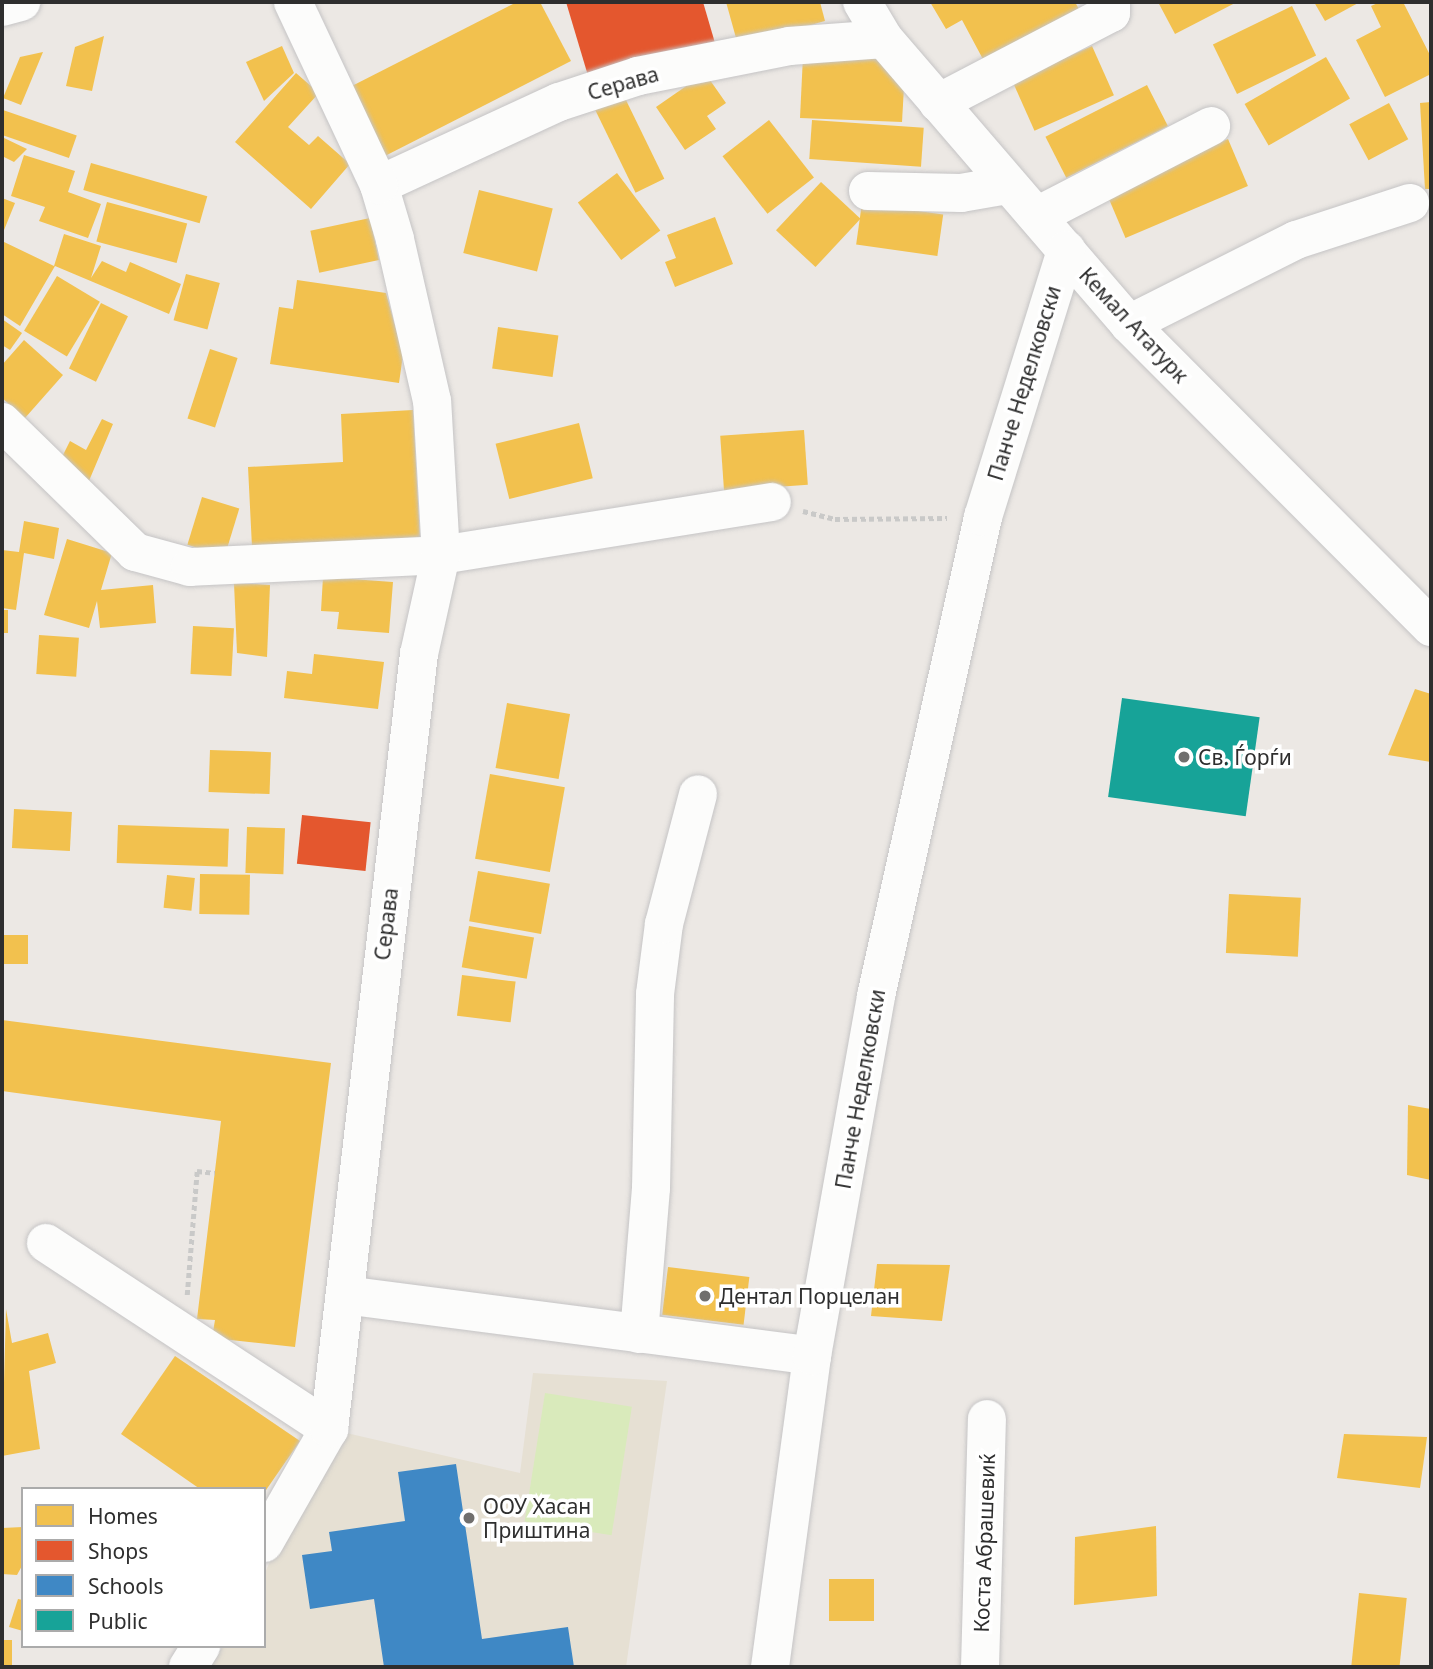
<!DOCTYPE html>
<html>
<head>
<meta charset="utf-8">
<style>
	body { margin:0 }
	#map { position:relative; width:1433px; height:1669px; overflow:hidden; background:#ece8e4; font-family:"Noto Sans",sans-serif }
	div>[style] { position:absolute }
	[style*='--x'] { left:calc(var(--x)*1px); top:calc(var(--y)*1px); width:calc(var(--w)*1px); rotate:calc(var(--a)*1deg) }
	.education>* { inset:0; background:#e6e0d3 }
	.pitch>* { inset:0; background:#d9eabb; transform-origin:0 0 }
	.homes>* { inset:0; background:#f2c14e; transform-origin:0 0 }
	.shops>* { inset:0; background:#e4572e; transform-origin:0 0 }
	.schools>* { inset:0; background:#3f88c5 }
	.public>* { inset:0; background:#17a398; transform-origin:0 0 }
	.path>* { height:4.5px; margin-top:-2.25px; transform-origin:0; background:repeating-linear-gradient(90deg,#c9c9c8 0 5px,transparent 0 8.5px) }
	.roads { filter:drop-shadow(0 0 2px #c5c4c5) drop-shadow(0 0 2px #c5c4c5) }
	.minor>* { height:38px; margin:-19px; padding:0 19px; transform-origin:19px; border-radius:19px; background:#fcfcfb }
	.dots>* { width:19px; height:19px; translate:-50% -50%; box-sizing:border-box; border:4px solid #fff; border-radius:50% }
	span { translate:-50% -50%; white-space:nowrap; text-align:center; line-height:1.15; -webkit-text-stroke:7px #fff; paint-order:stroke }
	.street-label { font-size:21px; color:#2e2e2e }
	.poi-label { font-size:21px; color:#2e2e2e }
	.left { translate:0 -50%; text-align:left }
	.frame { position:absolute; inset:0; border:4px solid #2e2e2e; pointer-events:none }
	.legend { position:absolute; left:21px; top:1487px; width:245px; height:161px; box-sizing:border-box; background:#fff; border:2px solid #ababab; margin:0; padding:9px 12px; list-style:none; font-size:21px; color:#2e2e2e }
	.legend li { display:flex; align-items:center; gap:14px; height:35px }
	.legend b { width:35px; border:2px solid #ababab }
</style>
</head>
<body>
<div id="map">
	<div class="education">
		<i style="clip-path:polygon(533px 1373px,667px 1381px,626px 1667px,211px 1667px,223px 1646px,264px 1646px,264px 1575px,329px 1429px,520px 1473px)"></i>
	</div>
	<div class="pitch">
		<i style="left:545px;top:1393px;width:88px;height:130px;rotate:9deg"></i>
	</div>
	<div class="homes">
		<i style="clip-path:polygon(517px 2px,540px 2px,571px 61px,381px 158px,346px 89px)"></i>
		<i style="clip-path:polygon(726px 2px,820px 2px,825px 21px,738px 45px)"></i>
		<i style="clip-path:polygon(930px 2px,1075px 2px,1080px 11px,985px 63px,962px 20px,946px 29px)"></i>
		<i style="clip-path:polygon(1158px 2px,1237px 2px,1175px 34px)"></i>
		<i style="clip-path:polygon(1314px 2px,1360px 2px,1325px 21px)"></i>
		<i style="clip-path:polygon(1380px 2px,1403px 2px,1431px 57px,1431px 74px,1385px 97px,1356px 40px,1381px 27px,1371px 6px)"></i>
		<i style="left:1292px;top:6px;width:55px;height:88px;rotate:64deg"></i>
		<i style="clip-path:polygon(104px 36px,92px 91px,66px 86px,75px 47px)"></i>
		<i style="clip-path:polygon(282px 46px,294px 73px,264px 101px,246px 62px)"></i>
		<i style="left:1092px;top:46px;width:54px;height:87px;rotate:66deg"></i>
		<i style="clip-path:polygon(43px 52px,21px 105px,3px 98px,20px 57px)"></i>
		<i style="clip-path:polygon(803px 56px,879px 59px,904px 87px,902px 122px,800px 118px)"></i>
		<i style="left:1326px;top:57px;width:48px;height:94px;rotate:60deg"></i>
		<i style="clip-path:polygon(296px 73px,319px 93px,288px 127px,309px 145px,318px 136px,350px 164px,311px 209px,235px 142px)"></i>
		<i style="clip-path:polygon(705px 73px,726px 103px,707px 116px,716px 129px,685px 150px,656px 107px)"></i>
		<i style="left:1147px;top:85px;width:46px;height:114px;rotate:63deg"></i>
		<i style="left:624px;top:96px;width:92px;height:32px;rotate:64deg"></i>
		<i style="clip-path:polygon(1431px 102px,1431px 189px,1425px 189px,1420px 103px)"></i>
		<i style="left:1389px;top:103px;width:41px;height:45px;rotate:62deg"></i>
		<i style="left:3px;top:110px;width:78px;height:24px;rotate:19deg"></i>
		<i style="left:769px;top:120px;width:73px;height:59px;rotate:52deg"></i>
		<i style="left:812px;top:120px;width:112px;height:39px;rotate:4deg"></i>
		<i style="clip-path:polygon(2px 137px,27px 149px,14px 162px,2px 156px)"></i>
		<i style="left:1228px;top:139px;width:51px;height:133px;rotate:67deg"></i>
		<i style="clip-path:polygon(24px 155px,75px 171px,68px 192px,101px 204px,88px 238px,39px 221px,45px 207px,11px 196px)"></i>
		<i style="left:91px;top:163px;width:121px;height:28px;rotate:16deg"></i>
		<i style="left:617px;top:173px;width:72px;height:49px;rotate:53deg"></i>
		<i style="left:821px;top:182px;width:54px;height:66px;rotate:43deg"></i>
		<i style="left:479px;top:190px;width:76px;height:65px;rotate:14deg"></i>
		<i style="clip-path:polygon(2px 198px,15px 203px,2px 235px)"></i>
		<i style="left:107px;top:202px;width:83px;height:41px;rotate:15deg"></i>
		<i style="left:862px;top:203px;width:82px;height:42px;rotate:8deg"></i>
		<i style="clip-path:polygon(715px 217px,733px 264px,675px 287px,665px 262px,676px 258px,667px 235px)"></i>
		<i style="left:370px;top:218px;width:43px;height:61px;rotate:78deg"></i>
		<i style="clip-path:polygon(64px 234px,101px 246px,91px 278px,102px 261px,126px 272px,130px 262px,181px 284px,169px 314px,55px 266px,20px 326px,2px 314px,2px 241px,54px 266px)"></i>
		<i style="left:186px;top:274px;width:35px;height:48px;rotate:15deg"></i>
		<i style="left:57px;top:276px;width:50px;height:64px;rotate:31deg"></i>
		<i style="clip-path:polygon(297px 280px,386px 293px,403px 355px,399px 383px,270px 364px,279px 307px,293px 309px)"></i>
		<i style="left:101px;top:303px;width:30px;height:73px;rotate:26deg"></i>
		<i style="clip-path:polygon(2px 319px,22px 333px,10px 350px,2px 345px)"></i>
		<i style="left:498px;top:327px;width:61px;height:42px;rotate:8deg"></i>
		<i style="clip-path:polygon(24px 340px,63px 375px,25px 418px,2px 398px,2px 365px)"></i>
		<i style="left:210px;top:349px;width:29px;height:73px;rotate:18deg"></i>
		<i style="clip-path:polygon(413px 410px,420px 538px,252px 547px,248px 467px,343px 462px,341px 414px)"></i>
		<i style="clip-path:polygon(102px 419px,113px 424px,83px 495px,54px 473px,70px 441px,86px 450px)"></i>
		<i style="left:579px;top:423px;width:57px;height:86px;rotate:76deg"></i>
		<i style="left:804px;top:430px;width:55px;height:84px;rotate:86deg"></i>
		<i style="left:202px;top:497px;width:39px;height:50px;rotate:17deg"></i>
		<i style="clip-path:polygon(24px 521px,59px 528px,54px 559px,24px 553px,16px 610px,2px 608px,2px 550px,19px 552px)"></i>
		<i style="clip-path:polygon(67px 539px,112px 553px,101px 590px,153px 585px,156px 623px,100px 628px,97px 601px,89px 628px,44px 615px)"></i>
		<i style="clip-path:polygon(323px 577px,393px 582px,389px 633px,337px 629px,339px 612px,321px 611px)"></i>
		<i style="clip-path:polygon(234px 583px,270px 585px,267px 657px,237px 653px)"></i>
		<i style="left:2px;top:610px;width:6px;height:23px"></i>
		<i style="left:193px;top:626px;width:41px;height:48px;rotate:3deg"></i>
		<i style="left:39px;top:635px;width:40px;height:39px;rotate:4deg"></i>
		<i style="clip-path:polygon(314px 654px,384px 662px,378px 709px,284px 698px,287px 671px,312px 674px)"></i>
		<i style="clip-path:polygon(1415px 689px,1431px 694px,1431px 762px,1388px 755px)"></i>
		<i style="left:507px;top:703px;width:64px;height:66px;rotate:10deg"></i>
		<i style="left:210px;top:750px;width:61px;height:42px;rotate:2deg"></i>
		<i style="left:490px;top:774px;width:76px;height:86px;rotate:10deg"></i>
		<i style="left:14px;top:809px;width:58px;height:39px;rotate:3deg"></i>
		<i style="left:118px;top:825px;width:111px;height:38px;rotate:2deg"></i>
		<i style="left:247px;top:827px;width:38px;height:46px;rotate:2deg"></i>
		<i style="left:478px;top:871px;width:73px;height:51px;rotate:10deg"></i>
		<i style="left:200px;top:874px;width:50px;height:40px;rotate:1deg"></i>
		<i style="left:167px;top:875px;width:28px;height:33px;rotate:6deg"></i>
		<i style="left:1229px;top:894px;width:72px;height:59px;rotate:3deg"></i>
		<i style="left:469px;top:926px;width:66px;height:42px;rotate:10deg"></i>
		<i style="left:2px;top:935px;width:26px;height:29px"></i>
		<i style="left:462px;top:975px;width:54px;height:41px;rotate:7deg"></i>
		<i style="clip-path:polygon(2px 1020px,331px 1063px,295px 1347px,212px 1338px,215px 1320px,197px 1319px,221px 1121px,2px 1091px)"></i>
		<i style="clip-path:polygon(1408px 1105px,1431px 1109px,1431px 1180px,1407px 1175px)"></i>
		<i style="clip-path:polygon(877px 1264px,950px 1265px,942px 1321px,871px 1316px)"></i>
		<i style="left:668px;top:1267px;width:82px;height:48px;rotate:7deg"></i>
		<i style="clip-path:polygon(6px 1309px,12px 1343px,48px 1333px,56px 1363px,29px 1371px,40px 1449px,2px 1456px)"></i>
		<i style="clip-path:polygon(175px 1356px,300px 1441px,264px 1493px,200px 1489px,121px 1434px)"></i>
		<i style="clip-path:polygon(1344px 1434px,1427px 1437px,1420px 1488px,1337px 1478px)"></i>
		<i style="clip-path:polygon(1156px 1526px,1157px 1596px,1074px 1605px,1075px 1537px)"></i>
		<i style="clip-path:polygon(23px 1527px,23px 1564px,17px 1575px,2px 1574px,2px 1528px)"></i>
		<i style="left:874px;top:1579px;width:42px;height:45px;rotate:90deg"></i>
		<i style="left:1359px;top:1593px;width:48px;height:75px;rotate:6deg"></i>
		<i style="clip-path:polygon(18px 1599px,23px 1600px,23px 1631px,9px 1627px)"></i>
		<i style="left:2px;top:1640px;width:10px;height:27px"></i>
	</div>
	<div class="shops">
		<i style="clip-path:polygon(566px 2px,703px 2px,715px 43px,589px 79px)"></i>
		<i style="left:302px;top:815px;width:69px;height:49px;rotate:6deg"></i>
	</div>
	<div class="schools">
		<i style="clip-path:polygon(456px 1464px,482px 1639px,568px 1627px,574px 1667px,384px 1667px,374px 1599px,310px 1609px,302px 1555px,332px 1551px,329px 1532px,405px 1521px,398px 1472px)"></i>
	</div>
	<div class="public">
		<i style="left:1122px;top:698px;width:139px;height:100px;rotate:8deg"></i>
	</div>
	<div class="path">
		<i style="--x:803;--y:511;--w:33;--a:14"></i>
		<i style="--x:835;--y:519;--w:112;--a:-0.5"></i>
		<i style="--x:187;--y:1295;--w:124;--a:-85.4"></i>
		<i style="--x:197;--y:1171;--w:18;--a:6"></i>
	</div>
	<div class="roads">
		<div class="minor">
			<i style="--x:862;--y:2;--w:43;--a:59.3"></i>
			<i style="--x:884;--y:39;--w:376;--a:49.3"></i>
			<i style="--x:1129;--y:324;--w:428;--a:45.1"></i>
			<i style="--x:2;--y:7;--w:20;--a:-15"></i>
			<i style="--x:938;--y:103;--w:195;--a:-27.5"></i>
			<i style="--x:1111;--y:13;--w:11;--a:-90"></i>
			<i style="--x:379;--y:185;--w:198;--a:-24.8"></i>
			<i style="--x:559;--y:102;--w:83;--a:-18.2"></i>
			<i style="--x:638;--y:76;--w:154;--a:-11.2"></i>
			<i style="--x:789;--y:46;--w:95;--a:-4.2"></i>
			<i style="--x:868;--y:191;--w:93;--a:1.2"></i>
			<i style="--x:961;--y:193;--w:47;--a:-9.9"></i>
			<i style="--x:1037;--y:216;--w:196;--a:-27.3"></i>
			<i style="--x:1129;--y:324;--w:187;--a:-26.7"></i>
			<i style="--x:1296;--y:240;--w:120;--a:-18"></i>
			<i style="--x:2;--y:422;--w:186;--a:44.3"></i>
			<i style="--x:135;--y:552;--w:57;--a:15.3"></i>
			<i style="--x:190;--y:567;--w:251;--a:-2.7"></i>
			<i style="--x:441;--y:555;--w:335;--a:-9.1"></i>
			<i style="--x:46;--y:1243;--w:339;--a:33.3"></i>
			<i style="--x:345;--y:1295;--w:471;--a:7.4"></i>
			<i style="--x:639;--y:1334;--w:146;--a:-85.3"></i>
			<i style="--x:651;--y:1188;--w:194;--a:-88.8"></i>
			<i style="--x:655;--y:994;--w:71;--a:-82.7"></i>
			<i style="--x:664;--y:924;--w:134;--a:-75.3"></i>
			<i style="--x:264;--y:1543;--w:131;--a:-60.3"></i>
			<i style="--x:329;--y:1429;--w:780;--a:-83.38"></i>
			<i style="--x:419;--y:654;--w:101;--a:-77.5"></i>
			<i style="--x:441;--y:555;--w:154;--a:-93.3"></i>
			<i style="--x:432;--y:401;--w:166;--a:-102.9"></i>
			<i style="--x:395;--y:239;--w:56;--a:-106.5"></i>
			<i style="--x:379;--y:185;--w:202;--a:-115.2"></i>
			<i style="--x:188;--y:1667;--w:25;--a:-58"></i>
			<i style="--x:770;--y:1667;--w:314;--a:-82.3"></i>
			<i style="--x:812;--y:1356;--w:366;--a:-79.9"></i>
			<i style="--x:876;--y:996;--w:491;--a:-77.4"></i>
			<i style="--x:983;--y:517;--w:280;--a:-72.7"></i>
			<i style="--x:980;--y:1667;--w:248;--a:-88.4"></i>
		</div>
	</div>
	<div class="dots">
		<i style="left:1184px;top:757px;background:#706f6e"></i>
		<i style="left:705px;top:1296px;background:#706f6e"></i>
		<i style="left:469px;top:1518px;background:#706f6e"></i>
	</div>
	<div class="street-label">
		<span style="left:623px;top:83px;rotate:-16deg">Серава</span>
		<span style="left:1134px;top:325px;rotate:47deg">Кемал Ататурк</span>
		<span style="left:1024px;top:383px;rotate:-73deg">Панче Неделковски</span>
		<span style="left:386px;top:924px;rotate:-83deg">Серава</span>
		<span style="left:860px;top:1089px;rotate:-80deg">Панче Неделковски</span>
		<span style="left:984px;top:1543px;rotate:-88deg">Коста Абрашевиќ</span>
	</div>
	<div class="poi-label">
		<span class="left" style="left:1198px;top:757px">Св. Ѓорѓи</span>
		<span class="left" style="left:719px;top:1296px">Дентал Порцелан</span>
		<span class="left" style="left:483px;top:1518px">ООУ Хасан<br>Приштина</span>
	</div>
	<div class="frame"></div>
	<ul class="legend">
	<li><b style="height:19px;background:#f2c14e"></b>Homes</li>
	<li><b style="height:19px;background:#e4572e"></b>Shops</li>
	<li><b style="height:19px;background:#3f88c5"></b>Schools</li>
	<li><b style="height:19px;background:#17a398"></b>Public</li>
	</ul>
</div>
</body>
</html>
